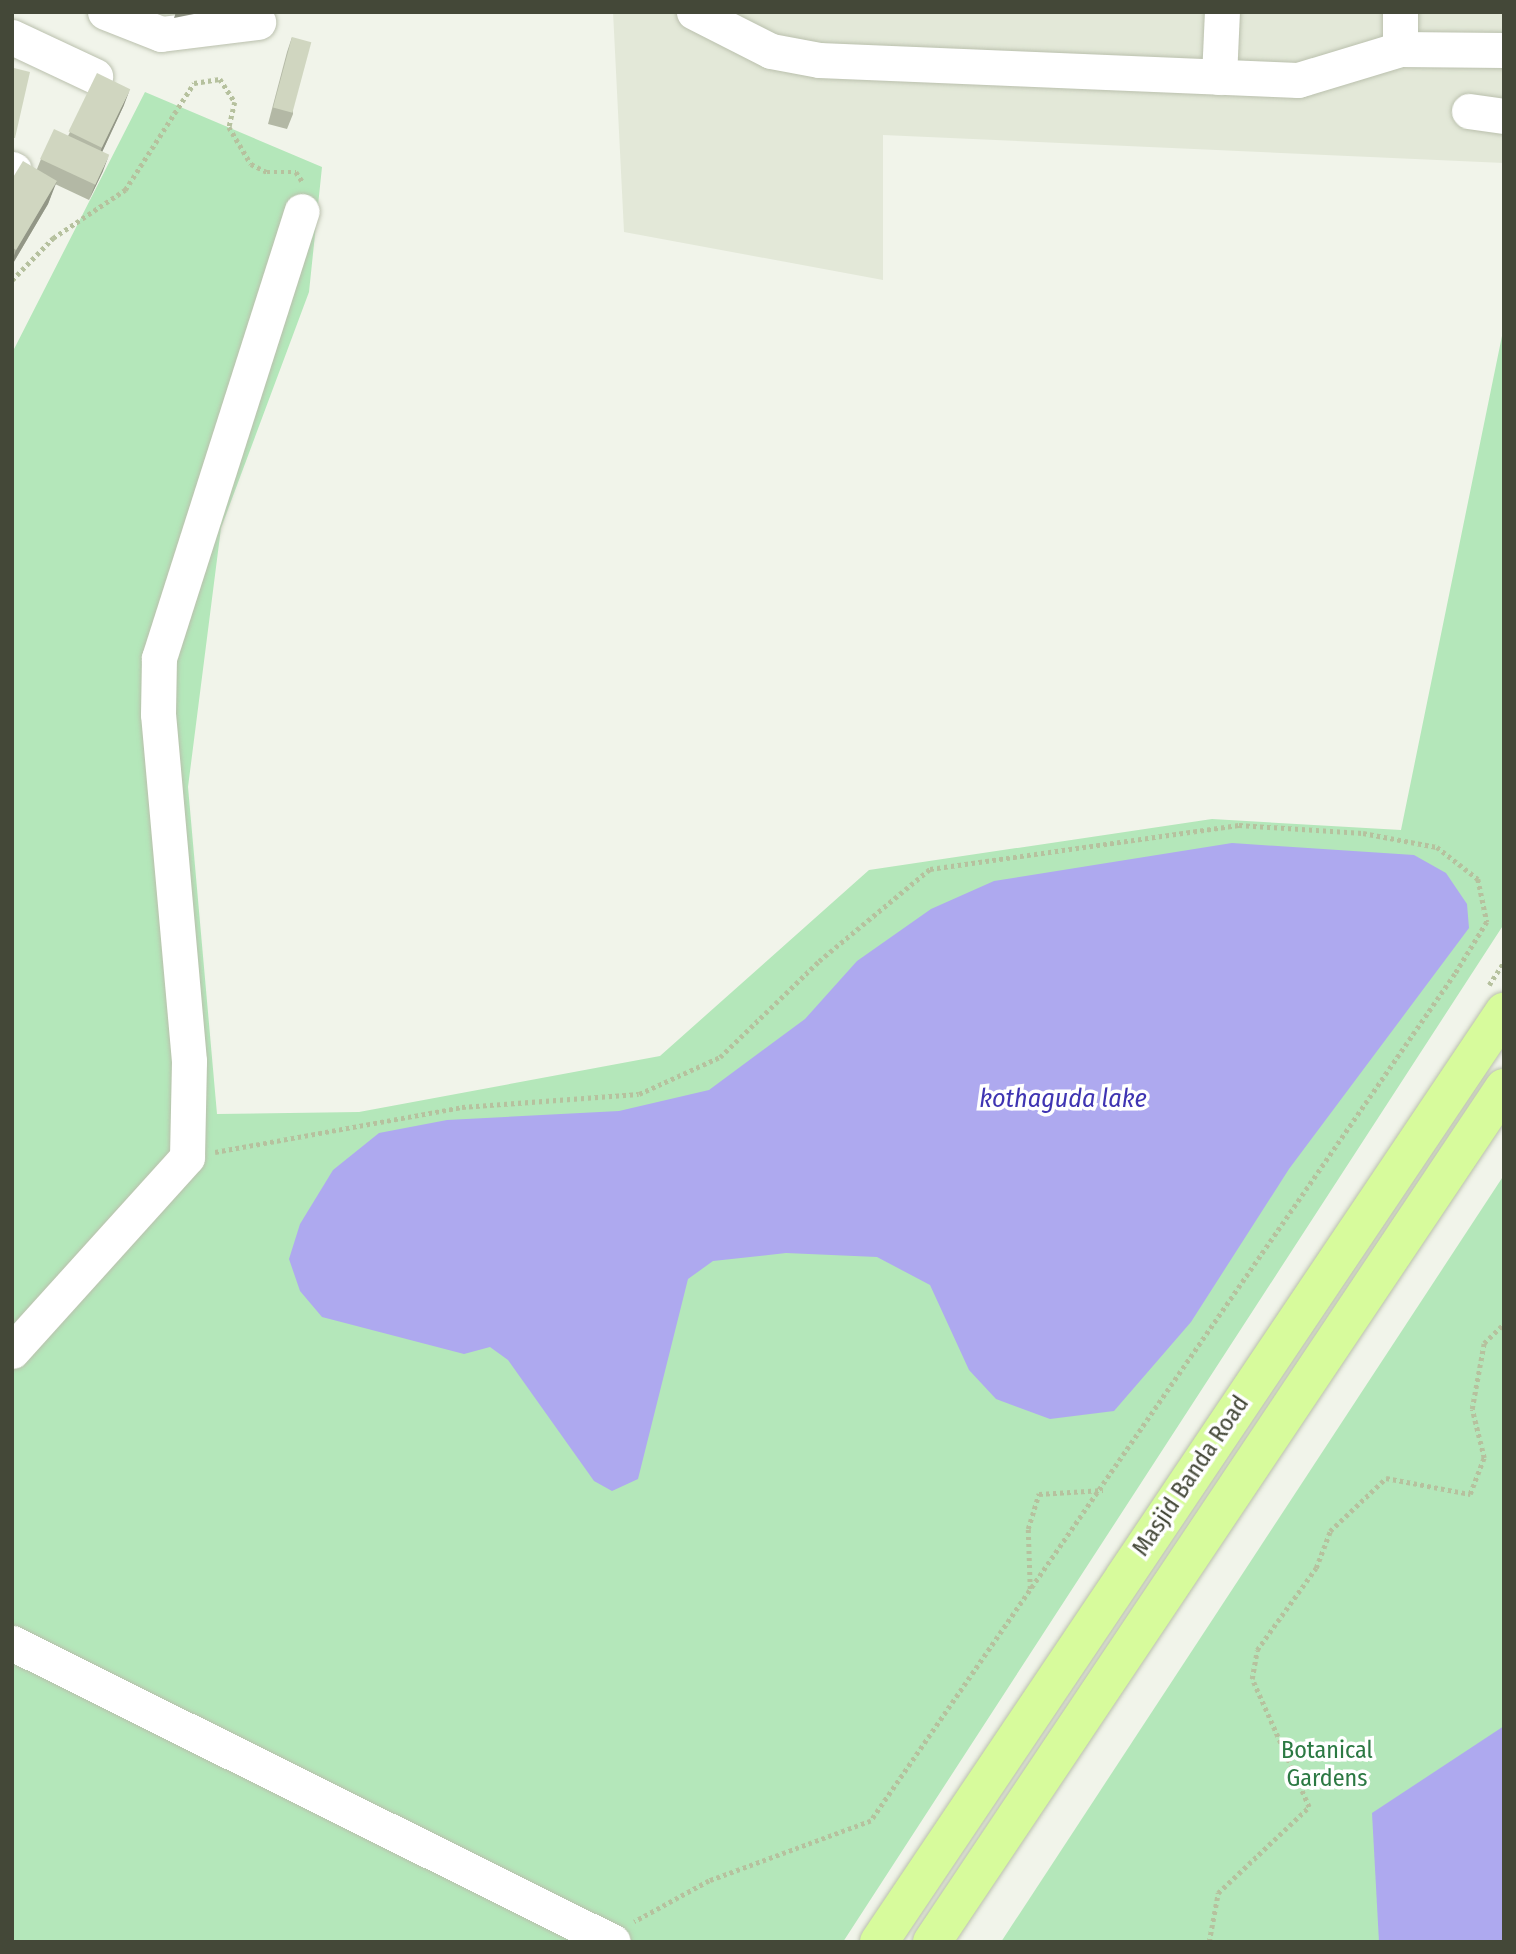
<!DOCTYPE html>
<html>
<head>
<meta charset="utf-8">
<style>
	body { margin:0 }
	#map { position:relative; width:1516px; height:1954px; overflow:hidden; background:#f1f4ea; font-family:"Fira Sans Condensed",sans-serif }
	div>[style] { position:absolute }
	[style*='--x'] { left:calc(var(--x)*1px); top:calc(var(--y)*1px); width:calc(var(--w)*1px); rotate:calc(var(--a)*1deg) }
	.residential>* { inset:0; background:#e3e8d8 }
	.green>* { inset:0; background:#b4e7ba }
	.water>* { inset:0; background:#aea9ef }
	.path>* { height:4.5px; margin-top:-2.25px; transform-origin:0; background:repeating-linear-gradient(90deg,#b6c19e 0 3.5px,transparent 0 7px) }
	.roads { filter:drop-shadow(0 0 2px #bac0ad) drop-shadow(0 0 2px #bac0ad) }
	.minor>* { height:35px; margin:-17.5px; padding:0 17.5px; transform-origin:17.5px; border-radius:17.5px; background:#fff }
	.major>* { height:38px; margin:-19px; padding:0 19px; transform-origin:19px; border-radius:19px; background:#d7fb9c }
	.wall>* { inset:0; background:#b3b8a5 }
	.shaded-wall>* { inset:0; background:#929686 }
	.building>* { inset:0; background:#d0d6c0; transform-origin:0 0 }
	span { translate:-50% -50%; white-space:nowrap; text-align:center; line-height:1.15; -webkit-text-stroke:7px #fff; paint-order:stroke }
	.street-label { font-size:24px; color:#444838 }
	.park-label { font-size:24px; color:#2c7943 }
	.water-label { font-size:26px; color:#3f34b2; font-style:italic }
	.frame { position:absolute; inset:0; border:14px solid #444838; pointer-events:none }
</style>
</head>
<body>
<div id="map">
	<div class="residential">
		<i style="clip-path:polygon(613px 12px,1504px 12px,1504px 163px,883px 135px,883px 280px,624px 232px)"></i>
	</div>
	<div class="green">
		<i style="clip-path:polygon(145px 92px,322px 167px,309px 292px,221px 528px,188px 787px,217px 1114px,359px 1112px,660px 1056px,869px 870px,1212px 819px,1401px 830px,1504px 326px,1504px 924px,843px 1942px,12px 1942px,12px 353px)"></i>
		<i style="clip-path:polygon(1504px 1175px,1504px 1942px,1001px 1942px)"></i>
	</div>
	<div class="water">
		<i style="clip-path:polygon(1232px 843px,1414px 855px,1446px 873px,1467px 904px,1469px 928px,1289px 1169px,1191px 1322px,1114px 1411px,1050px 1419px,996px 1399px,969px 1370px,930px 1285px,877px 1257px,786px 1253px,713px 1261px,688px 1279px,638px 1479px,612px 1491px,594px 1481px,508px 1360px,490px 1347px,464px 1354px,322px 1317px,300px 1291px,289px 1259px,300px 1224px,333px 1170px,379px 1133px,447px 1120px,619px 1111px,709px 1090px,805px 1019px,857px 961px,931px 909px,994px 881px)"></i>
		<i style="clip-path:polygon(1504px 1726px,1504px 1942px,1379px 1942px,1372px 1813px)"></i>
	</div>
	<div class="path">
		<i style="--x:12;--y:280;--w:59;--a:-45.7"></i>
		<i style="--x:53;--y:238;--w:87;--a:-33.7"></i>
		<i style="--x:125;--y:190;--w:127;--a:-57.2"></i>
		<i style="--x:194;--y:83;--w:26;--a:-9"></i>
		<i style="--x:220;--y:79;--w:27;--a:57"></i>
		<i style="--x:235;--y:102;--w:26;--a:103"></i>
		<i style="--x:229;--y:127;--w:43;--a:59.3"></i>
		<i style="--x:251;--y:164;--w:18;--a:27"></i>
		<i style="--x:267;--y:172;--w:29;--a:0"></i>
		<i style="--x:296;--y:172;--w:11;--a:56"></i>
		<i style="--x:1489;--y:985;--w:27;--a:-57"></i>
		<i style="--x:215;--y:1152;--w:251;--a:-10.3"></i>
		<i style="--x:462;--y:1107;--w:177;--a:-4.2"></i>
		<i style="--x:639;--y:1094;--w:89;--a:-24.6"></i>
		<i style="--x:720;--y:1057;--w:138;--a:-44.1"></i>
		<i style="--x:819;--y:961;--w:144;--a:-39.7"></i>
		<i style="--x:930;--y:869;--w:312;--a:-8.1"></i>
		<i style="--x:1239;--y:825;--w:124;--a:3.7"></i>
		<i style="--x:1363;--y:833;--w:75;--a:10.7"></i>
		<i style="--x:1437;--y:847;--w:52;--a:38"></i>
		<i style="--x:1478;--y:879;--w:44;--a:78.2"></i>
		<i style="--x:1487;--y:922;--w:61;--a:121.6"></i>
		<i style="--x:1455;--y:974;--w:1029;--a:124.59"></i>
		<i style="--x:871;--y:1821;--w:173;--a:159.7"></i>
		<i style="--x:709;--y:1881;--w:85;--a:151.3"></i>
		<i style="--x:1030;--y:1589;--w:60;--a:-91.9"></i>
		<i style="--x:1028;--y:1529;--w:37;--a:-73"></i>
		<i style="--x:1039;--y:1494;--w:64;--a:-3.6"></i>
		<i style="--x:1209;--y:1942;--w:50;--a:-79.6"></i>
		<i style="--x:1218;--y:1893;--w:125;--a:-43.4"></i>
		<i style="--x:1309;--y:1807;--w:140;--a:-114"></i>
		<i style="--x:1252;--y:1679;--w:29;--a:-80"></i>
		<i style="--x:1257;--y:1650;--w:101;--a:-54.3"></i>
		<i style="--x:1316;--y:1568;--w:40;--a:-69"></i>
		<i style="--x:1330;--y:1531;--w:77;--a:-43.4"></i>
		<i style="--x:1386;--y:1478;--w:86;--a:10.8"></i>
		<i style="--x:1470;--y:1494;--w:39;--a:-69"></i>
		<i style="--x:1484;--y:1458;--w:50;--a:-103.8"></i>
		<i style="--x:1472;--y:1409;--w:67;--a:-79.7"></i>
		<i style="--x:1484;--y:1343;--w:28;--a:-44"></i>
	</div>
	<div class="roads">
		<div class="minor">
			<i style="--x:105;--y:12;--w:60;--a:21.4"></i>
			<i style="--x:161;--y:34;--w:98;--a:-7.1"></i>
			<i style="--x:694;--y:12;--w:86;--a:26.9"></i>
			<i style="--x:771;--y:51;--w:49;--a:10.6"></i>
			<i style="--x:819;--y:60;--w:479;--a:2.4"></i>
			<i style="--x:1298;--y:80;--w:107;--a:-16.9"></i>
			<i style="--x:1400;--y:49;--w:104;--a:0.6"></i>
			<i style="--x:12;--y:37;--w:92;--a:25.2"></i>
			<i style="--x:1400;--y:49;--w:37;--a:-90"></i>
			<i style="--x:1219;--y:77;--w:65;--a:-87.4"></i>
			<i style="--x:1469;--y:111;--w:35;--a:8"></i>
			<i style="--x:12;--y:169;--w:2;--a:27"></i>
			<i style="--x:12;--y:1351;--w:261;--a:-47.9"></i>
			<i style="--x:187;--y:1157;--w:96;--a:-88.8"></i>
			<i style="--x:189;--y:1061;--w:348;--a:-95.1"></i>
			<i style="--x:158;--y:714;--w:56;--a:-89"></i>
			<i style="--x:159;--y:658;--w:469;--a:-72.3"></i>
			<i style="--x:12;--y:1643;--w:671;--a:26.45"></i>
		</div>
		<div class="major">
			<i style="--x:879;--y:1942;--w:1121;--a:-56.1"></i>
			<i style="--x:932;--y:1942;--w:1028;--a:-56.19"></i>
		</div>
	</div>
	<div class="wall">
		<i style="clip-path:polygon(292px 37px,293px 114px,287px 129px,268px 124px,287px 52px)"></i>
		<i style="clip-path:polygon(124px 105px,102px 152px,103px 171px,89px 200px,55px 184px,48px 204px,12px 265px,12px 179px,37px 169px,41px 159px,68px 136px,70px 132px)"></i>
	</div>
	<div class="shaded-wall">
		<i style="clip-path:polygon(176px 12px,204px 12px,174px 18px)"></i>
		<i style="clip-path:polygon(130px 89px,124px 105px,97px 163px,102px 147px)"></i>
		<i style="clip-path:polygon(109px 155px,103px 171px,89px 200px,95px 185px)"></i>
		<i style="clip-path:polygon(57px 181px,48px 204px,12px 265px,12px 261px,16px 250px)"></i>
	</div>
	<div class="building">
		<i style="left:292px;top:37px;width:20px;height:73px;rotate:15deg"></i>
		<i style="clip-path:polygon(14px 68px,30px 72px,15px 138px,12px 138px,12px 74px)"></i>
		<i style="left:97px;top:73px;width:37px;height:65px;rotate:26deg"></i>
		<i style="left:54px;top:129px;width:61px;height:33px;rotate:25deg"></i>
		<i style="clip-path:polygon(23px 161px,57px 181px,16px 250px,12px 247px,12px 179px)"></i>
	</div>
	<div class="street-label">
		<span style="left:1191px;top:1476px;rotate:-56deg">Masjid Banda Road</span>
	</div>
	<div class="park-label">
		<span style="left:1327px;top:1765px">Botanical<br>Gardens</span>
	</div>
	<div class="water-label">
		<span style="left:1063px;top:1099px">kothaguda lake</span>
	</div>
	<div class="frame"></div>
</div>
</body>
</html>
